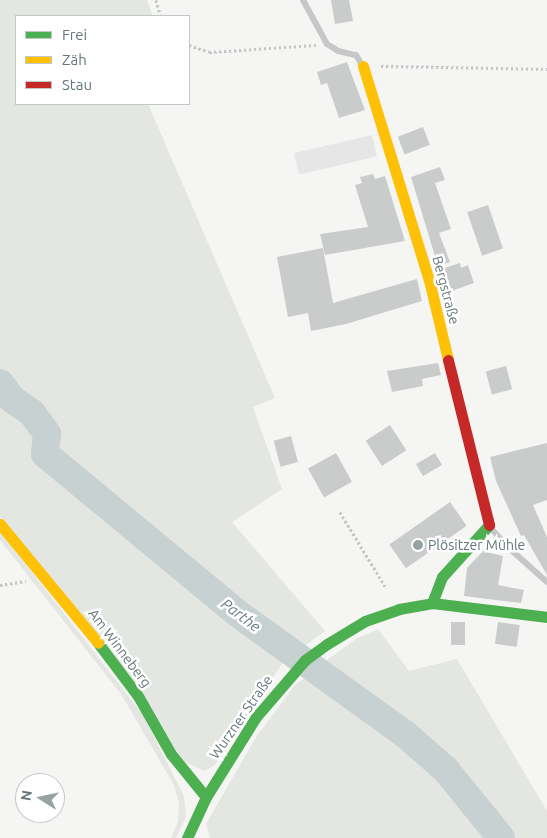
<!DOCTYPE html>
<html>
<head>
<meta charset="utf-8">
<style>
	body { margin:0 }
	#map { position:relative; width:547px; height:838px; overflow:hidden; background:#f5f5f4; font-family:Ubuntu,sans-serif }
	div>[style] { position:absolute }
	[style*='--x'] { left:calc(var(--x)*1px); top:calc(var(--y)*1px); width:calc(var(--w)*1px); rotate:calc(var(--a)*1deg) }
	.built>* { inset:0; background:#e5e6e5; transform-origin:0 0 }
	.green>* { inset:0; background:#e4e6e2 }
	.river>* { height:28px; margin:-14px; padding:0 14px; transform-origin:14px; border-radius:14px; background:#c7d1d1 }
	.building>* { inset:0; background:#cacccc; transform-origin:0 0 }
	.path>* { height:2.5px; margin-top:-1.25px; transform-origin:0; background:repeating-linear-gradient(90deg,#c4c5c5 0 2.5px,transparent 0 5px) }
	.lane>* { height:6px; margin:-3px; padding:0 3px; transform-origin:3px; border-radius:3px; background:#c5c7c8 }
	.fast>* { height:11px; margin:-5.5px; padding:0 5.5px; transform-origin:5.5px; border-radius:5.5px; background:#4caf50 }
	.slow>* { height:11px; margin:-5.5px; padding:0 5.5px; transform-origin:5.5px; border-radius:5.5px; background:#ffc107 }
	.jam>* { height:11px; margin:-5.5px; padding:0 5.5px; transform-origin:5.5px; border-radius:5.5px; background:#c62828 }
	.dots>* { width:14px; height:14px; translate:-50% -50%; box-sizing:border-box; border:2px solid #fff; border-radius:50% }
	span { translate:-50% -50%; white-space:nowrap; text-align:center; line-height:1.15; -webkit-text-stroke:5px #fff; paint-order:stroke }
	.street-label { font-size:14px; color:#65757a }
	.poi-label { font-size:14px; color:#65757a }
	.left { translate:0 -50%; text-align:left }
	.water-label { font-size:15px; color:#647b7c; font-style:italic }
	.legend { position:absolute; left:15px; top:15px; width:175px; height:90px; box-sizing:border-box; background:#fff; border:1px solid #c1c8ca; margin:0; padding:6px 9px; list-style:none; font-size:15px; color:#65757a }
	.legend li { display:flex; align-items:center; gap:10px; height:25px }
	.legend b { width:25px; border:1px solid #c1c8ca }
	.north { position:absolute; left:15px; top:773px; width:50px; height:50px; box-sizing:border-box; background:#fff; border:1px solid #c1c8ca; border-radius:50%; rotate:280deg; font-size:14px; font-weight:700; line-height:20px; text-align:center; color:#65757a }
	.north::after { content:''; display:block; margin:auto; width:18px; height:22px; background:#97a2a5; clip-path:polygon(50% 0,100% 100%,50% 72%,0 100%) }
</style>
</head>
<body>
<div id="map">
	<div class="built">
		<i style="left:372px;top:135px;width:22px;height:80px;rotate:77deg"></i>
	</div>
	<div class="green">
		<i style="clip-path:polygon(0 0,147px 0,153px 16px,16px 16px,16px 104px,148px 104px,275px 398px,253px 407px,282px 489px,232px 522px,325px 631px,300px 649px,179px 556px,142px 537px,284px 661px,214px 766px,204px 771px,185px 762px,0 517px)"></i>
		<i style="clip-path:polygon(0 531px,143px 715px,184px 796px,186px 817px,176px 838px,171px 838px,178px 822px,179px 804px,174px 785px,121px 694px,0 540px)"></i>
		<i style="clip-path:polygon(378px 629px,409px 671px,457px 659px,547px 811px,547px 838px,210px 838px,206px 824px,256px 737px,295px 685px,310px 674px,394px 725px,376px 707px,316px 668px,356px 639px)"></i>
	</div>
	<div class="river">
		<i style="--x:0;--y:383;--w:20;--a:53"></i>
		<i style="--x:12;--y:399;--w:24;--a:35"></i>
		<i style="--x:32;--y:413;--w:26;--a:54"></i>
		<i style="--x:47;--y:434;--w:20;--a:96"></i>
		<i style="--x:45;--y:454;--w:249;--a:39.6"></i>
		<i style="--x:237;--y:613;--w:207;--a:35.8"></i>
		<i style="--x:405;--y:734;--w:55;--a:41.3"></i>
		<i style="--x:446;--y:770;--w:87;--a:51"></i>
	</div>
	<div class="building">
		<i style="clip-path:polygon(331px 0,349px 0,353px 21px,335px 24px)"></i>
		<i style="clip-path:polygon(347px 62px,365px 110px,339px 118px,327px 83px,321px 85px,317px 72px)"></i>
		<i style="left:423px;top:127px;width:19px;height:27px;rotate:69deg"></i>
		<i style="clip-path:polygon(440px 167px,445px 180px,435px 183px,451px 229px,439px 233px,450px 262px,438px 266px,411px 177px)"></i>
		<i style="clip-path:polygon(373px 174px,375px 179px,385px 176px,405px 241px,325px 255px,320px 234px,368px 227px,355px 185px,362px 183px,360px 177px)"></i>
		<i style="left:488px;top:205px;width:46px;height:22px;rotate:71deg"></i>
		<i style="clip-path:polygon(323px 248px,333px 303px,417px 279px,422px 301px,346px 324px,311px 331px,308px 313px,288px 317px,277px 257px)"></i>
		<i style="clip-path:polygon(460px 263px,461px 268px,468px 265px,474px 283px,449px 292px,441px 269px)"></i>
		<i style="clip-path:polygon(438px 363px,441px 375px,422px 379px,423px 386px,392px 392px,387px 371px)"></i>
		<i style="left:506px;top:366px;width:24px;height:21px;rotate:75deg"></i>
		<i style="left:390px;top:425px;width:30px;height:29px;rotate:57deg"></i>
		<i style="left:291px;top:436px;width:27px;height:18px;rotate:75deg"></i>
		<i style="clip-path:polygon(547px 443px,547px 500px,533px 505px,547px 537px,547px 575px,524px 535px,521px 536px,496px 481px,490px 457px)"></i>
		<i style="left:336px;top:453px;width:33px;height:32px;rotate:61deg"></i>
		<i style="left:435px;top:453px;width:14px;height:22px;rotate:60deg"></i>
		<i style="left:450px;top:502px;width:29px;height:74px;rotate:55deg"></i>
		<i style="clip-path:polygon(483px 551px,503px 556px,498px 585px,524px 590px,521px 603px,464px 596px,467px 568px)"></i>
		<i style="left:465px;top:622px;width:23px;height:14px;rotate:90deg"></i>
		<i style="left:498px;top:622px;width:22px;height:22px;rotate:8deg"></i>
	</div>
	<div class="path">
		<i style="--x:156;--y:0;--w:17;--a:73"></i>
		<i style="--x:189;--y:45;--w:21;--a:19"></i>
		<i style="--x:209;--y:52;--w:107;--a:-3.7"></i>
		<i style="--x:381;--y:66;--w:166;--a:1"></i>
		<i style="--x:340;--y:512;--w:87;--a:58.7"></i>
		<i style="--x:0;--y:585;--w:26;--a:-9"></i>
	</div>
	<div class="lane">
		<i style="--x:303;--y:0;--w:50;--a:61.4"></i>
		<i style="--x:327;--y:44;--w:13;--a:32"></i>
		<i style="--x:338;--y:51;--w:18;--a:13"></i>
		<i style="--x:356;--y:55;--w:12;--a:59"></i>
		<i style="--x:489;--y:526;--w:30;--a:48"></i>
		<i style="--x:509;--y:548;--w:51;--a:41.8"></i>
	</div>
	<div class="fast">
		<i style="--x:432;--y:603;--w:28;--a:-69"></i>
		<i style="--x:442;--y:577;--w:70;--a:-47.9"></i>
		<i style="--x:98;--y:643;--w:66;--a:53"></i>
		<i style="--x:138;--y:696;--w:67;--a:60.4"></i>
		<i style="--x:171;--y:754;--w:55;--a:50.9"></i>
		<i style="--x:187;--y:838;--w:45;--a:-65.1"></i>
		<i style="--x:206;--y:797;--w:94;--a:-58"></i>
		<i style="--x:256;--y:717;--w:75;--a:-49.3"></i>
		<i style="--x:305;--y:660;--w:27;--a:-36"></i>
		<i style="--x:327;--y:644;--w:44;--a:-31.2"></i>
		<i style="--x:365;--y:621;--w:36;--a:-19"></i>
		<i style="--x:399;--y:609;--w:34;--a:-10"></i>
		<i style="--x:432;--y:603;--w:116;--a:6.9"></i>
	</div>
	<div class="slow">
		<i style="--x:363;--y:66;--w:224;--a:72.9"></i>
		<i style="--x:429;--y:280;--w:82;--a:76.6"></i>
		<i style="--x:0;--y:524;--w:154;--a:50.5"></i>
	</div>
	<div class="jam">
		<i style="--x:448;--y:360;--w:170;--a:76"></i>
	</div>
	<div class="dots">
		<i style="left:418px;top:545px;background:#97a2a5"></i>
	</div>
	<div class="street-label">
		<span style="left:446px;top:290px;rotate:75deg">Bergstraße</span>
		<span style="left:120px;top:648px;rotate:53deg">Am Winneberg</span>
		<span style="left:241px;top:717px;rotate:-55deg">Wurzner Straße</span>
	</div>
	<div class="poi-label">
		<span class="left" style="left:428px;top:545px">Plösitzer Mühle</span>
	</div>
	<div class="water-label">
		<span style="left:241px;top:615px;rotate:37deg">Parthe</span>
	</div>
	<ul class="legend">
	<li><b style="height:6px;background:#4caf50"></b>Frei</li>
	<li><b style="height:6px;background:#ffc107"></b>Zäh</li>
	<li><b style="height:6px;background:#c62828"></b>Stau</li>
	</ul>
	<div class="north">N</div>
</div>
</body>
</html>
